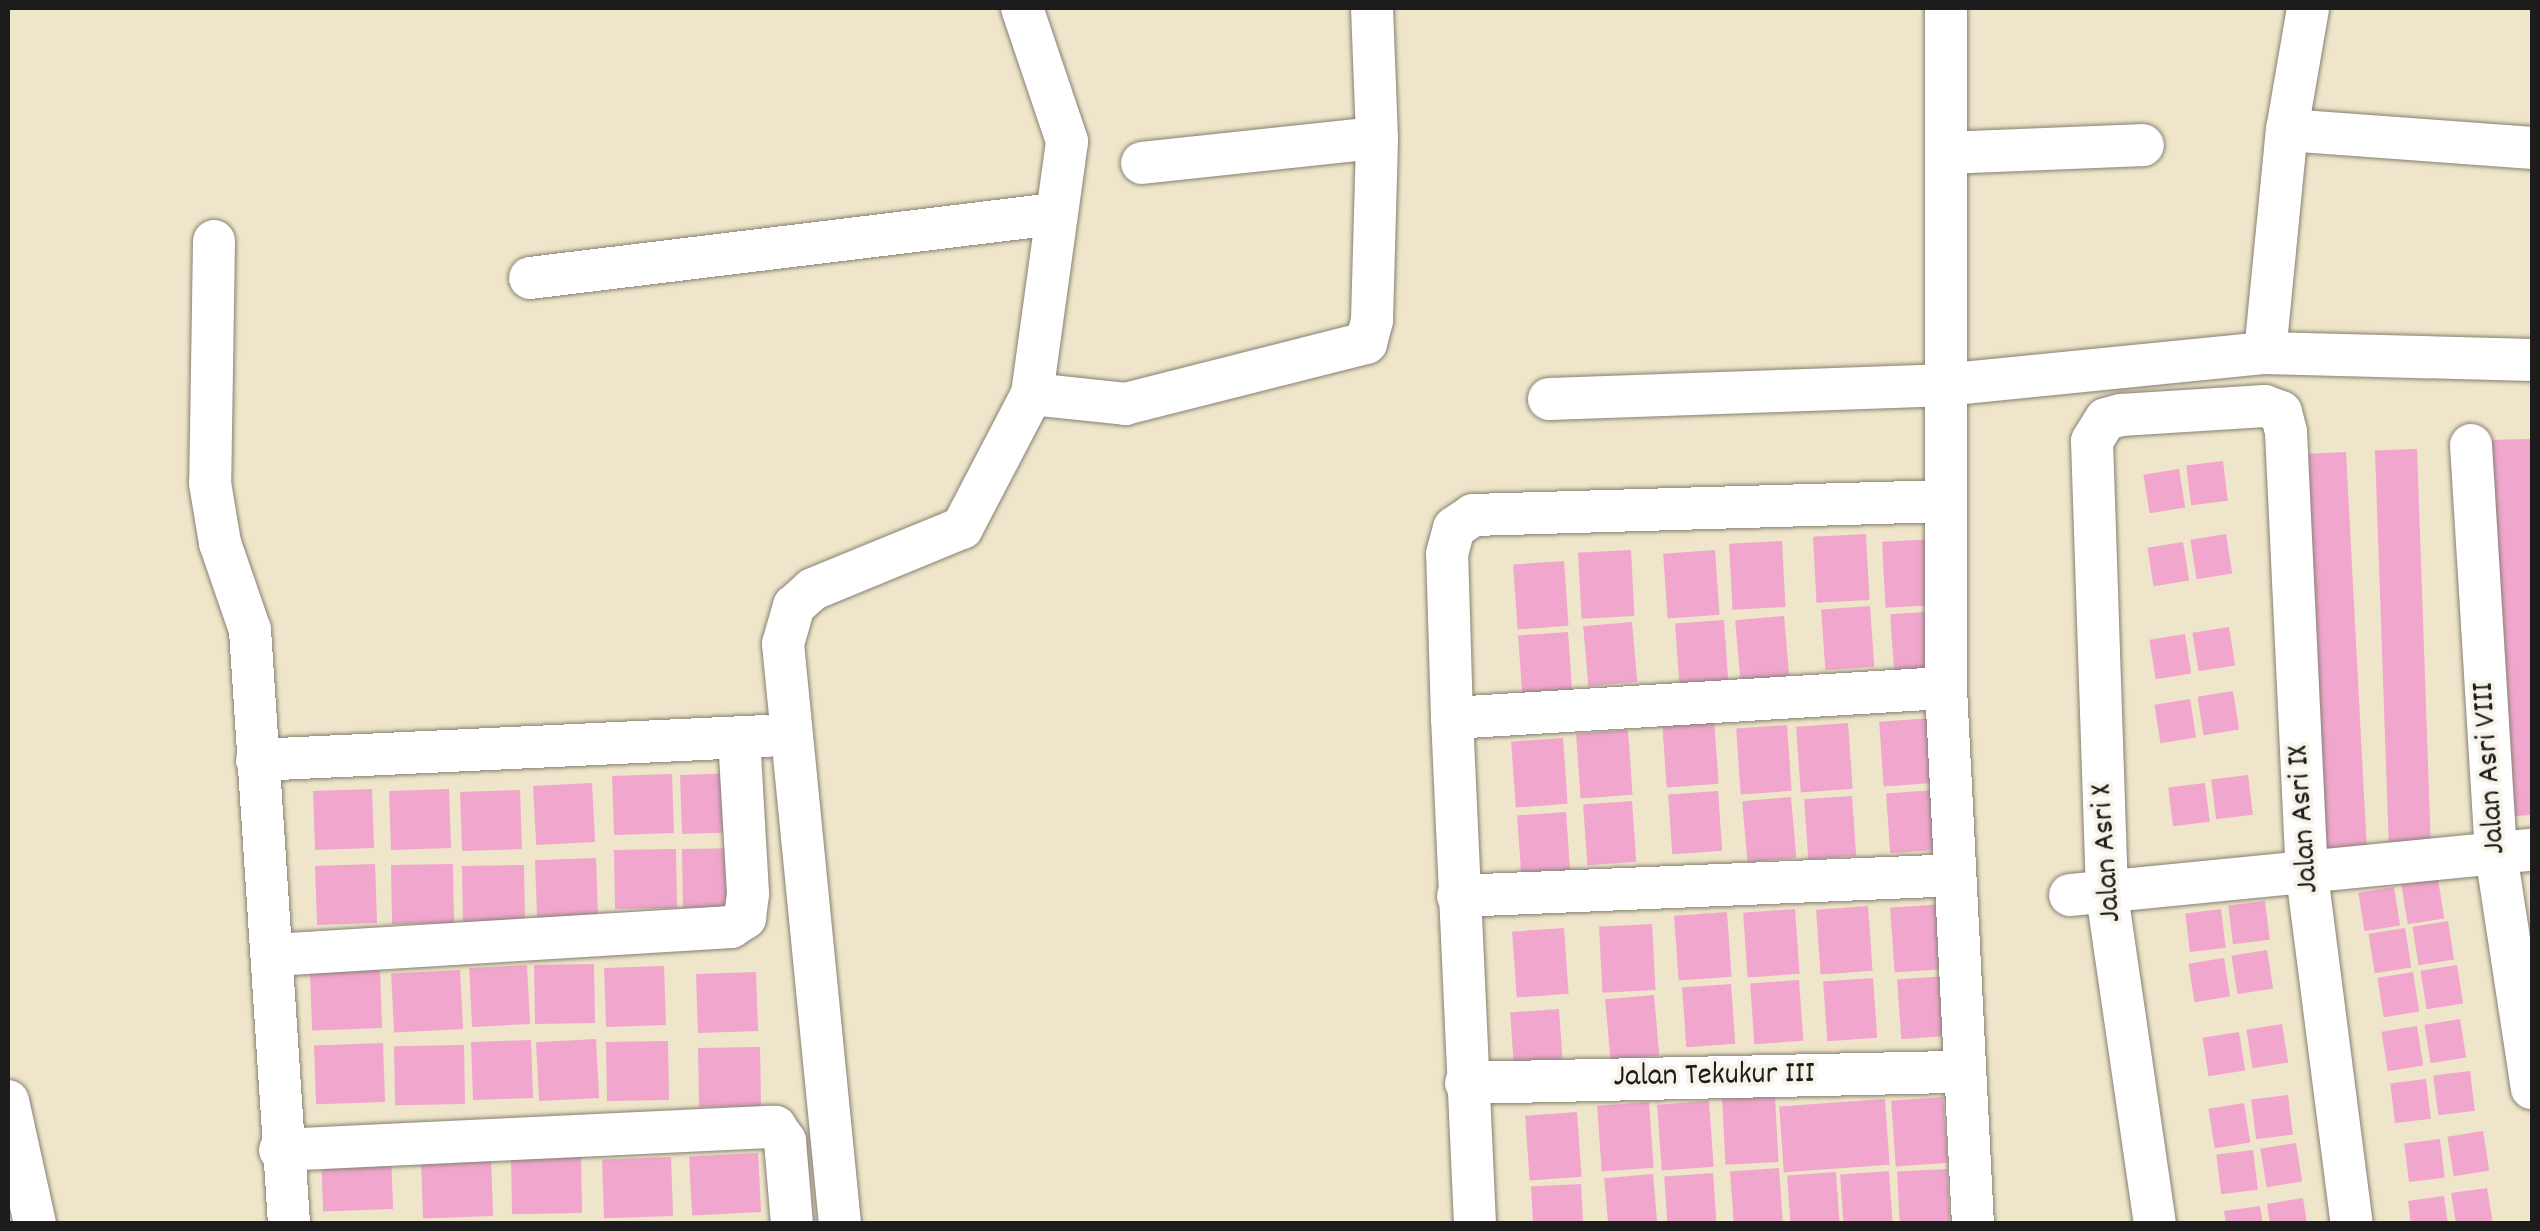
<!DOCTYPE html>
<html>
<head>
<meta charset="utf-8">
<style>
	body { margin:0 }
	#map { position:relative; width:2540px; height:1231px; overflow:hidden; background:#efe5ca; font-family:Dekko,sans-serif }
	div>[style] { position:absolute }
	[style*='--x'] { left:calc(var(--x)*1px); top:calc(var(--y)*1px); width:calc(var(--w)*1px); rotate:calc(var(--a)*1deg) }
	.building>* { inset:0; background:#f0a6cd; transform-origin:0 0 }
	.roads { filter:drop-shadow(0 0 2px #868073) drop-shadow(0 0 2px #868073) }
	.minor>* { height:42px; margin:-21px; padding:0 21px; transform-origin:21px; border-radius:21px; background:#fff }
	span { translate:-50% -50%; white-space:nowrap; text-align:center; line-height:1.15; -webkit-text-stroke:8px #f7f3e8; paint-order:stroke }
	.street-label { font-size:32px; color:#1c1c1c }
	.frame { position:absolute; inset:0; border:10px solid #1c1c1c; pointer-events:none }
</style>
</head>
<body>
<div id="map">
	<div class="building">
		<i style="clip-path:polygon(2532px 439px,2532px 815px,2498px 817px,2485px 440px)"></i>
		<i style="left:2417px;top:449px;width:403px;height:42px;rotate:88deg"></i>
		<i style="left:2346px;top:452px;width:410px;height:45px;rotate:87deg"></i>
		<i style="left:2223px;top:461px;width:40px;height:37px;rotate:83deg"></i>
		<i style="left:2179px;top:469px;width:39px;height:36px;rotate:81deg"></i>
		<i style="left:1866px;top:534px;width:66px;height:53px;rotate:87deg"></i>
		<i style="left:2226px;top:534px;width:40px;height:36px;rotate:81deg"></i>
		<i style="left:1935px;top:539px;width:66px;height:53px;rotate:87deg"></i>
		<i style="left:1782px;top:541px;width:66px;height:53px;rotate:87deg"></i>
		<i style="left:2183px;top:542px;width:39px;height:36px;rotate:81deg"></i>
		<i style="left:1631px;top:550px;width:66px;height:53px;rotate:87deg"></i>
		<i style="left:1715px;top:550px;width:65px;height:52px;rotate:86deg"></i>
		<i style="left:1564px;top:561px;width:65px;height:51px;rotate:86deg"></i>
		<i style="left:1870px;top:606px;width:61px;height:49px;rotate:86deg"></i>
		<i style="left:1938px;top:611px;width:60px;height:48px;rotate:86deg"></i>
		<i style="left:1784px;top:616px;width:60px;height:49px;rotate:85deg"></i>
		<i style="left:1724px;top:620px;width:61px;height:49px;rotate:86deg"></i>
		<i style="left:1632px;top:622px;width:60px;height:49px;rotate:85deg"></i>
		<i style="left:2229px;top:627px;width:39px;height:37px;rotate:81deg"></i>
		<i style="left:1568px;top:632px;width:60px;height:50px;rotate:86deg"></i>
		<i style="left:2185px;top:634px;width:40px;height:36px;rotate:81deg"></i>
		<i style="left:2233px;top:691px;width:39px;height:36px;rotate:81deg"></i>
		<i style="left:2190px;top:699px;width:39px;height:36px;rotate:81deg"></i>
		<i style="left:1714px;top:718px;width:66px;height:52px;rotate:86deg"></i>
		<i style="left:1931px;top:718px;width:65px;height:52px;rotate:86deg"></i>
		<i style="left:1848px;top:723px;width:66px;height:52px;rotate:86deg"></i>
		<i style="left:1787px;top:725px;width:66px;height:51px;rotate:86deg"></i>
		<i style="left:1628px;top:730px;width:65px;height:52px;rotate:86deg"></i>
		<i style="left:1563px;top:738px;width:66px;height:52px;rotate:86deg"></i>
		<i style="left:740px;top:773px;width:59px;height:60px;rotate:88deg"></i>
		<i style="left:672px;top:774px;width:59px;height:60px;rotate:88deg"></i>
		<i style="left:2248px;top:775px;width:40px;height:37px;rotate:83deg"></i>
		<i style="left:592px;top:783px;width:59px;height:59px;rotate:87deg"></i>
		<i style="left:2205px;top:783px;width:39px;height:37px;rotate:83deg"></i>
		<i style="left:372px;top:789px;width:59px;height:59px;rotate:88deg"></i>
		<i style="left:449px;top:789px;width:59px;height:60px;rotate:88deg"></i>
		<i style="left:520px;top:790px;width:59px;height:60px;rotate:88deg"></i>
		<i style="left:1935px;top:790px;width:60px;height:49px;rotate:86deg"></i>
		<i style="left:1718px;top:791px;width:60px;height:50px;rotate:86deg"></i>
		<i style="left:1852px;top:796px;width:60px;height:48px;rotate:86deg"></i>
		<i style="left:1791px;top:797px;width:61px;height:49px;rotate:85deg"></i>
		<i style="left:1632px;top:801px;width:61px;height:49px;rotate:86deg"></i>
		<i style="left:1566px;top:812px;width:61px;height:49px;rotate:86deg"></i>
		<i style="left:743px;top:848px;width:59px;height:61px;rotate:89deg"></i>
		<i style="left:676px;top:849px;width:59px;height:62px;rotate:89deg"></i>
		<i style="left:596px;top:858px;width:59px;height:61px;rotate:88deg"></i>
		<i style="left:375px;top:864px;width:59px;height:60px;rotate:88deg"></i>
		<i style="left:453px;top:864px;width:59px;height:62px;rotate:89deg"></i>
		<i style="left:524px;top:865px;width:58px;height:62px;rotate:89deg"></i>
		<i style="left:2438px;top:879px;width:40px;height:37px;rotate:81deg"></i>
		<i style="left:2394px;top:887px;width:39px;height:36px;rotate:81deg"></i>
		<i style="left:2265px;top:901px;width:39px;height:37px;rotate:83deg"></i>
		<i style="left:1943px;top:904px;width:65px;height:53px;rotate:86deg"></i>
		<i style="left:1868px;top:906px;width:65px;height:52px;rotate:86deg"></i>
		<i style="left:1795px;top:909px;width:65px;height:52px;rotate:86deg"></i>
		<i style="left:2221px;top:909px;width:39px;height:36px;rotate:83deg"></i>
		<i style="left:1727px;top:912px;width:65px;height:53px;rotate:86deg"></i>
		<i style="left:2448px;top:921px;width:39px;height:36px;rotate:81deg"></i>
		<i style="left:1652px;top:924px;width:66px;height:53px;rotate:87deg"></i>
		<i style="left:1564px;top:928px;width:66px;height:52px;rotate:86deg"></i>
		<i style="left:2405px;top:928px;width:40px;height:37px;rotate:81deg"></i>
		<i style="left:2267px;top:950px;width:39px;height:36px;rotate:81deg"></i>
		<i style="left:2224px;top:958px;width:39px;height:36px;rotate:81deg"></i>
		<i style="left:594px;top:964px;width:59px;height:60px;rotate:89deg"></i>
		<i style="left:527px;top:965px;width:59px;height:58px;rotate:87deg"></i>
		<i style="left:2457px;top:965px;width:39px;height:37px;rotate:81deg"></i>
		<i style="left:664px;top:966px;width:59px;height:60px;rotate:88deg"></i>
		<i style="left:380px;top:969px;width:59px;height:70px;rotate:88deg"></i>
		<i style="left:460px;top:970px;width:59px;height:69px;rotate:87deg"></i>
		<i style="left:756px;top:972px;width:59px;height:60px;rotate:88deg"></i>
		<i style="left:2413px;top:972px;width:40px;height:36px;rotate:81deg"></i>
		<i style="left:1946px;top:976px;width:60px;height:49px;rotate:86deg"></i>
		<i style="left:1873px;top:978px;width:60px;height:50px;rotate:86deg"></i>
		<i style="left:1799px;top:980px;width:61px;height:49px;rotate:86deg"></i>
		<i style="left:1731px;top:984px;width:60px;height:49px;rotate:86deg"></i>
		<i style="left:1654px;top:995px;width:61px;height:49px;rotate:85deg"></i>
		<i style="left:1559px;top:1009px;width:60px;height:49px;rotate:86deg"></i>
		<i style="left:2460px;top:1019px;width:39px;height:36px;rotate:81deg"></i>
		<i style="left:2282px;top:1024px;width:39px;height:36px;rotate:81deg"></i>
		<i style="left:2417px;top:1026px;width:40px;height:36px;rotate:81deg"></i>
		<i style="left:2239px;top:1032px;width:39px;height:37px;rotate:81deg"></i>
		<i style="left:596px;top:1039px;width:59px;height:60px;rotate:87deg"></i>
		<i style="left:531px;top:1040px;width:58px;height:60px;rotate:88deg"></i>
		<i style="left:668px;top:1041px;width:59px;height:62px;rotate:89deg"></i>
		<i style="left:383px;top:1043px;width:59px;height:69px;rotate:88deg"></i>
		<i style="left:464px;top:1045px;width:59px;height:70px;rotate:89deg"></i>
		<i style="left:760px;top:1047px;width:59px;height:62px;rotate:89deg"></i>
		<i style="left:2470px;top:1071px;width:40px;height:37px;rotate:83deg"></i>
		<i style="left:2426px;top:1079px;width:40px;height:36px;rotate:83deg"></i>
		<i style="left:2288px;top:1095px;width:40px;height:37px;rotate:83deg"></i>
		<i style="left:1775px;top:1096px;width:66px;height:53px;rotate:87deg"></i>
		<i style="left:1943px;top:1097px;width:66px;height:52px;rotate:86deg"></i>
		<i style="left:1885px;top:1099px;width:66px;height:106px;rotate:86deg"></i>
		<i style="left:1709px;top:1101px;width:66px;height:52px;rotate:86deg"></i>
		<i style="left:1649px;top:1102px;width:66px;height:52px;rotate:86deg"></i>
		<i style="left:2244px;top:1103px;width:40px;height:36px;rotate:81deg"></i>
		<i style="left:1577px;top:1112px;width:65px;height:52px;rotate:86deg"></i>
		<i style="left:2483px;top:1131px;width:40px;height:36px;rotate:81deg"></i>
		<i style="left:2440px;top:1139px;width:39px;height:36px;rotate:83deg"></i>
		<i style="left:2296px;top:1143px;width:39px;height:36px;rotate:81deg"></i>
		<i style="left:391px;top:1150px;width:59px;height:70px;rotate:88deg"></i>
		<i style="left:2253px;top:1150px;width:40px;height:37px;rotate:83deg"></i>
		<i style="left:758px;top:1153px;width:59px;height:69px;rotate:87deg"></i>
		<i style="left:581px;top:1154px;width:59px;height:70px;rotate:89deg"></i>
		<i style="left:491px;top:1157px;width:59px;height:70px;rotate:88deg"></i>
		<i style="left:671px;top:1157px;width:59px;height:69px;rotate:88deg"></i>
		<i style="left:1779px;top:1168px;width:56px;height:49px;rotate:86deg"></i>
		<i style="left:1947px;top:1169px;width:55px;height:50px;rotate:87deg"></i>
		<i style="left:1889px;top:1171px;width:53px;height:49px;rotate:86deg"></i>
		<i style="left:1836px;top:1172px;width:52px;height:49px;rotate:86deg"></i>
		<i style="left:1713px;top:1173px;width:51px;height:49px;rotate:86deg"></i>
		<i style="left:1653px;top:1174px;width:50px;height:49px;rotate:85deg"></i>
		<i style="left:1581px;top:1184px;width:40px;height:50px;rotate:87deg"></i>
		<i style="clip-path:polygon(2487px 1188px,2493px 1224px,2456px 1224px,2451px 1193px)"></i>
		<i style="clip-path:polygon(2444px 1196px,2448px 1224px,2411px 1224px,2408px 1201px)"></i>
		<i style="clip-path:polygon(2303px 1198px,2307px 1224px,2270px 1224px,2267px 1204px)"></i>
		<i style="clip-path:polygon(2260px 1206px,2263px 1224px,2226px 1224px,2224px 1211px)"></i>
	</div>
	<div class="roads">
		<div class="minor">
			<i style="--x:1946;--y:8;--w:680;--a:90"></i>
			<i style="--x:1946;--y:688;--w:537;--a:87.12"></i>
			<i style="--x:2287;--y:130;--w:246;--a:4.2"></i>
			<i style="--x:1947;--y:153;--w:196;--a:-2.3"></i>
			<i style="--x:1142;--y:163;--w:236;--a:-6.1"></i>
			<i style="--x:214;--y:241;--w:242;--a:90.9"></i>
			<i style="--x:210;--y:483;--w:61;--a:80.5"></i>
			<i style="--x:220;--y:543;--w:92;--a:71"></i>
			<i style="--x:250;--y:630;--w:595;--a:86.24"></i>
			<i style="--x:530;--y:278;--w:528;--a:-6.96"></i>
			<i style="--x:2265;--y:353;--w:224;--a:-84.4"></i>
			<i style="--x:2287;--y:130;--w:124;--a:-80.2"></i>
			<i style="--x:1032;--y:394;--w:94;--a:6.1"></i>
			<i style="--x:1125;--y:404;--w:249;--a:-14.2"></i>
			<i style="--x:1366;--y:343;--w:24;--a:-75"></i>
			<i style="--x:1372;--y:320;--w:182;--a:-88.4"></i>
			<i style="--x:1377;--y:138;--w:130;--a:-92.2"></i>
			<i style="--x:1549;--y:399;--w:394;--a:-2"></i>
			<i style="--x:1943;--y:385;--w:324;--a:-5.7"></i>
			<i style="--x:2265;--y:353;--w:267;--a:1.5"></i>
			<i style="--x:2471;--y:445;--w:410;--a:86.5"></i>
			<i style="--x:2496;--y:854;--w:237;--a:81.3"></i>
			<i style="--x:1452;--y:718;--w:495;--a:-3.5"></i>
			<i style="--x:257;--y:760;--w:510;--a:-2.7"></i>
			<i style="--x:2070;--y:895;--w:464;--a:-5.6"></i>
			<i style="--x:1458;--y:896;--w:497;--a:-2.4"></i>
			<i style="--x:273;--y:955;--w:459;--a:-3.5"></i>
			<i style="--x:731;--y:927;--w:17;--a:-33"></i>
			<i style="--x:745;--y:918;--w:25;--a:-83"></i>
			<i style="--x:748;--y:893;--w:154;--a:-93.3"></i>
			<i style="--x:1466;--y:1083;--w:496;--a:-1.3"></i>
			<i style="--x:8;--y:1101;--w:126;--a:77.6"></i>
			<i style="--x:280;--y:1150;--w:496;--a:-2.7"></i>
			<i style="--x:775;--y:1127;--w:17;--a:54"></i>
			<i style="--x:785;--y:1141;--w:83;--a:85.2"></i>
			<i style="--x:840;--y:1224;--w:583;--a:-95.61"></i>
			<i style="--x:783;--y:644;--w:40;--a:-74"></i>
			<i style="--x:794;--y:606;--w:25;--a:-42"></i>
			<i style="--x:813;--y:589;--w:161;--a:-22.3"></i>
			<i style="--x:962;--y:528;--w:151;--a:-62.4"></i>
			<i style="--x:1032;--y:394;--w:255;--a:-82.1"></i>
			<i style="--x:1067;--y:141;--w:140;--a:-108.7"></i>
			<i style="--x:1475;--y:1224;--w:507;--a:-92.6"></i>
			<i style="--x:1452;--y:718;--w:164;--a:-91.7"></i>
			<i style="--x:1447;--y:554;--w:27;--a:-75"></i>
			<i style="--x:1454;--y:528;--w:23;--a:-34"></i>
			<i style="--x:1473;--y:515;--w:471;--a:-1.7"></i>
			<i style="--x:2155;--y:1224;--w:334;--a:-98.3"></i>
			<i style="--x:2107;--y:893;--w:452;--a:-91.9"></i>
			<i style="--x:2092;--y:441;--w:26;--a:-58"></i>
			<i style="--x:2106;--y:419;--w:16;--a:-15"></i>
			<i style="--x:2121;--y:415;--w:144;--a:-3.6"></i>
			<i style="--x:2265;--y:406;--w:17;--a:21"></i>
			<i style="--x:2281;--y:412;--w:21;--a:76"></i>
			<i style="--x:2286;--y:432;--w:443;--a:87.3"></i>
			<i style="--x:2307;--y:875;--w:352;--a:82.7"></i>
		</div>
	</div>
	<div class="street-label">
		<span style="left:2491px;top:768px;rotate:-94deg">Jalan Asri VIII</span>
		<span style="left:2305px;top:819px;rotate:-94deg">Jalan Asri IX</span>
		<span style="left:2108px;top:853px;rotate:-94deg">Jalan Asri X</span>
		<span style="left:1714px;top:1077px;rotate:-1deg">Jalan Tekukur III</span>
	</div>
	<div class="frame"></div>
</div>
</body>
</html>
